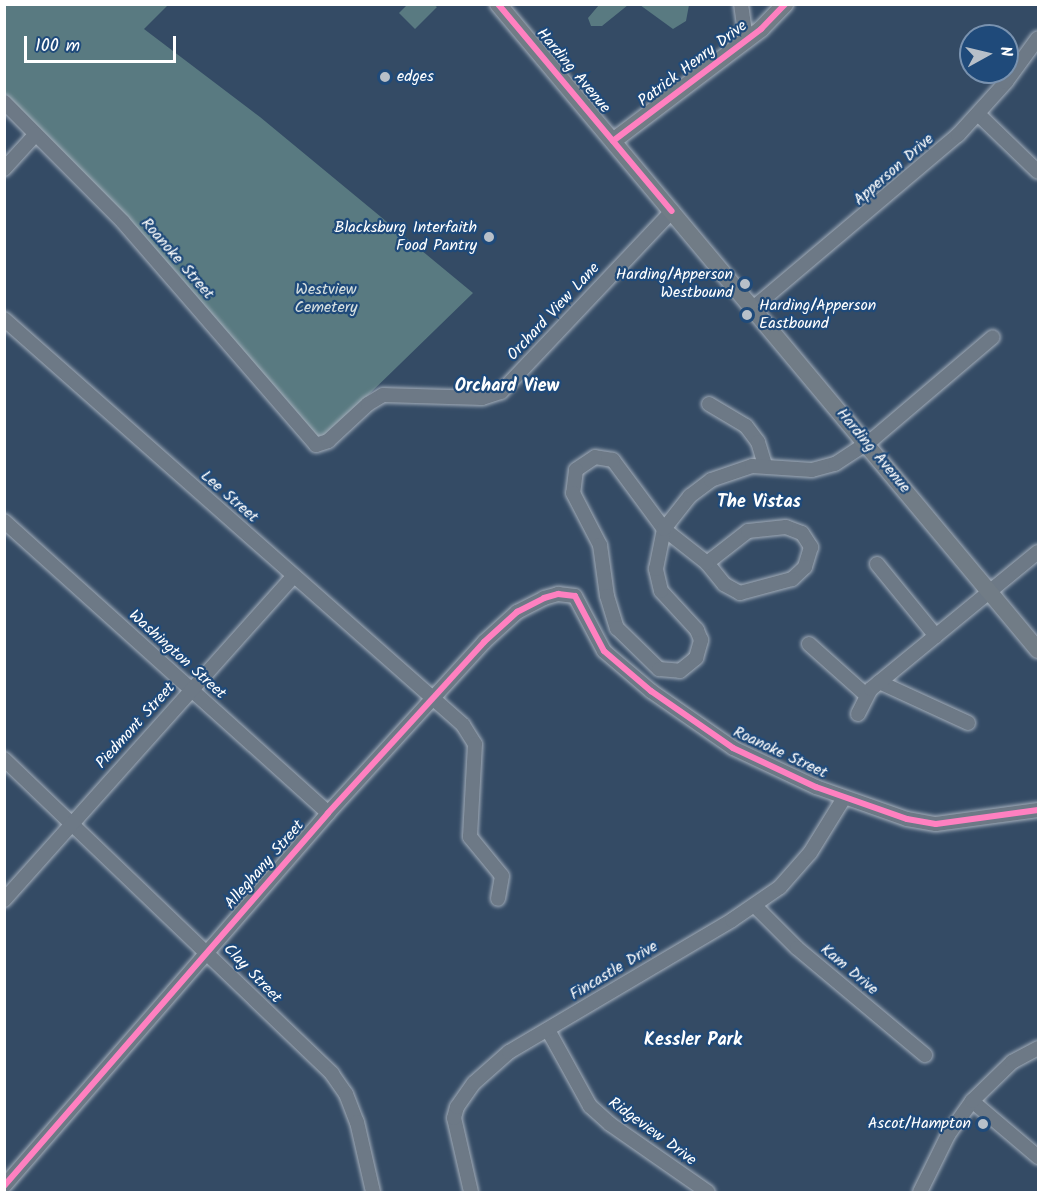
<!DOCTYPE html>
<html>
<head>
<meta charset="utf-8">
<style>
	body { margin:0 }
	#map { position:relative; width:1043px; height:1197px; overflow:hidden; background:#344b65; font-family:Kalam,sans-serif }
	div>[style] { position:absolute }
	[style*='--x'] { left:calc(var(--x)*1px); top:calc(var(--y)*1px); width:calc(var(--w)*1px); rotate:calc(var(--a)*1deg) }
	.green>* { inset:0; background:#597a81 }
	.roads { filter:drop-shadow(0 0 2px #a4aeba) drop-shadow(0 0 2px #a4aeba) }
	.minor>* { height:14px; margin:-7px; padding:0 7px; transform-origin:7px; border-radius:7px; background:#6d7986 }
	.major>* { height:16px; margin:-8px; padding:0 8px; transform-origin:8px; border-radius:8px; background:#717c86 }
	.cycleway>* { height:6px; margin:-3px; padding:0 3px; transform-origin:3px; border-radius:3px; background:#ff80c0 }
	.dots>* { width:16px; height:16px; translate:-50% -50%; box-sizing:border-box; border:3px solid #1f4a7a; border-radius:50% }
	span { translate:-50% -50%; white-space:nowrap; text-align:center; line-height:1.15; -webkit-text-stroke:4.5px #1f4a7a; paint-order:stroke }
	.street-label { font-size:16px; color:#fff }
	.poi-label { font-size:16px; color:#fff }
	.left { translate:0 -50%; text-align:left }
	.right { translate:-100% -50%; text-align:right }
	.park-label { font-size:16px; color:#d7e0e0 }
	.neighbourhood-label { font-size:18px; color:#fff; font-weight:700 }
	.frame { position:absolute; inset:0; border:6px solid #fff; pointer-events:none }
	.north { position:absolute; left:959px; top:24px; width:60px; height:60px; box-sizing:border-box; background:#1f4a7a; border:2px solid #7992af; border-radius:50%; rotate:82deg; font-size:16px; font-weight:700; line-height:24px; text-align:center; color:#fff }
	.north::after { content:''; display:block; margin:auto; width:21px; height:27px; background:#b8c0c9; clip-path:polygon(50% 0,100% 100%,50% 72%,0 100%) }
	.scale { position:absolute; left:24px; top:36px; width:152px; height:27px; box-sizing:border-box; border:3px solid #fff; border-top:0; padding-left:8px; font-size:18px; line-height:21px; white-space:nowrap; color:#fff; -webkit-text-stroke:4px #1f4a7a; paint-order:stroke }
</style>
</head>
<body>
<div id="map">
	<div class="green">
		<i style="clip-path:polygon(5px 5px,168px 5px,144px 29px,260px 117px,473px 293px,325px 437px,312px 436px,176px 272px,5px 93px)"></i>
		<i style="clip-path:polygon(407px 5px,434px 5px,437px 7px,415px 29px,399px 13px)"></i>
		<i style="clip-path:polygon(599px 5px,599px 4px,628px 5px,602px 26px,591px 26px,588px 18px)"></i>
		<i style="clip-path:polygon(640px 5px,689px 5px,686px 21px,673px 29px)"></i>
	</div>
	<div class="roads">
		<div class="minor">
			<i style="--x:741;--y:4;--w:37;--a:82"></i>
			<i style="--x:4;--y:102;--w:169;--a:45.2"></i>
			<i style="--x:123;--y:222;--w:295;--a:49.1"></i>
			<i style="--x:316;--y:445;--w:13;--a:-18"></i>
			<i style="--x:328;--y:441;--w:54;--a:-42.8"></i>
			<i style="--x:368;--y:404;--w:17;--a:-31"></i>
			<i style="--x:383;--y:395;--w:99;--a:1.7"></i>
			<i style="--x:482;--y:398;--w:20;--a:-18"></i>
			<i style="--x:501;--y:392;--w:249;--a:-46.6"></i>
			<i style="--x:978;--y:114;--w:83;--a:44"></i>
			<i style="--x:4;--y:169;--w:47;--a:-47.6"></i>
			<i style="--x:753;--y:308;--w:268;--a:-40.2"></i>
			<i style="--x:958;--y:135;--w:72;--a:-47.8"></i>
			<i style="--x:1006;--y:82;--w:54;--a:-54"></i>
			<i style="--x:4;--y:319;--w:613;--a:41.49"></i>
			<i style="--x:463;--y:725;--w:22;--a:58"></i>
			<i style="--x:475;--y:744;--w:93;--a:93.1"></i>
			<i style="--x:470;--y:837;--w:50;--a:50.6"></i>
			<i style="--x:502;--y:876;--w:23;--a:100"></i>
			<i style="--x:709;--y:404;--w:43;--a:30.7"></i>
			<i style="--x:746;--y:426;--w:20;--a:53"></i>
			<i style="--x:758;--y:442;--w:24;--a:73"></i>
			<i style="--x:4;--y:521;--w:436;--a:42"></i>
			<i style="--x:786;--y:527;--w:17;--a:21"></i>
			<i style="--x:802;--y:533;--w:17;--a:57"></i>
			<i style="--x:811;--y:547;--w:21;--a:107"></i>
			<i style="--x:805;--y:567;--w:18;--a:137"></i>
			<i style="--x:792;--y:579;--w:54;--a:164.9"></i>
			<i style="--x:740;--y:593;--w:18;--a:-151"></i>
			<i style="--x:724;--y:584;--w:27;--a:-129"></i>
			<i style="--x:707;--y:563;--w:52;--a:-38"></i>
			<i style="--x:748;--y:531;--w:38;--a:-6"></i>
			<i style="--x:707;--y:563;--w:55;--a:-141.7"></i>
			<i style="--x:664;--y:529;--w:86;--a:-126.5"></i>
			<i style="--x:613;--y:460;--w:18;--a:-171"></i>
			<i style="--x:595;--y:457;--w:23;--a:146"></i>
			<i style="--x:576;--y:470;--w:23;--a:97"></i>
			<i style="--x:573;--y:493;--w:59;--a:62.6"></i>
			<i style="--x:600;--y:545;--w:51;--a:82.2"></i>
			<i style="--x:607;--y:596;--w:34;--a:73"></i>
			<i style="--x:617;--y:628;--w:59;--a:44.3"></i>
			<i style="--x:659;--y:669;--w:21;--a:5"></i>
			<i style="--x:680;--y:671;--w:21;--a:-39"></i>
			<i style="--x:696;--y:658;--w:19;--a:-74"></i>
			<i style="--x:701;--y:640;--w:11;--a:-112"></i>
			<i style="--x:697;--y:630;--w:53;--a:-132.7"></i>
			<i style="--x:661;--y:591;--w:23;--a:-103"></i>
			<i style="--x:656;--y:569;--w:41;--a:-78.7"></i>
			<i style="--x:664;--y:529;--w:42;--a:-51.8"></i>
			<i style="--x:690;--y:496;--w:26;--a:-37"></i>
			<i style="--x:711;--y:480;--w:43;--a:-18.9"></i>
			<i style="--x:752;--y:466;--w:60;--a:3.8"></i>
			<i style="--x:812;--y:470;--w:24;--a:-15"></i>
			<i style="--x:835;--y:464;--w:45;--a:-33.3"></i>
			<i style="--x:873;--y:439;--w:157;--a:-40.4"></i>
			<i style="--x:877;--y:564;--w:93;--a:50.7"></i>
			<i style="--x:809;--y:644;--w:76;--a:41.8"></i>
			<i style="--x:879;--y:682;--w:98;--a:24.7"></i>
			<i style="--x:858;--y:714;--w:28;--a:-63"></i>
			<i style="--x:871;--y:689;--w:216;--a:-39.4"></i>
			<i style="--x:4;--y:759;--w:455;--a:43.8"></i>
			<i style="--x:332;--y:1074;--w:24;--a:55"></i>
			<i style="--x:346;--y:1094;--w:30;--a:69"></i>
			<i style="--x:357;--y:1122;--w:72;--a:77.1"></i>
			<i style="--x:4;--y:900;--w:435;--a:-48.2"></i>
			<i style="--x:755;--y:906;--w:59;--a:45"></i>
			<i style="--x:797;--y:948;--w:167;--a:39.9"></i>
			<i style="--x:548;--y:1030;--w:87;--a:61.1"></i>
			<i style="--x:590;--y:1106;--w:27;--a:42"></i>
			<i style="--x:610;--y:1124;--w:119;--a:34.8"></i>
			<i style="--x:972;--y:1101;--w:87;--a:40.3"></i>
			<i style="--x:4;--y:1186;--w:494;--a:-49"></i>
			<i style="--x:328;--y:813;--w:231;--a:-47.6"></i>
			<i style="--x:484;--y:642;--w:45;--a:-42.3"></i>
			<i style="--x:517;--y:612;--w:30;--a:-27"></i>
			<i style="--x:544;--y:598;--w:15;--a:-16"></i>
			<i style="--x:558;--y:594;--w:17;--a:7"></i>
			<i style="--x:575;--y:596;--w:62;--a:62.2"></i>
			<i style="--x:604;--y:651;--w:62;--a:40.4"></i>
			<i style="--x:651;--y:691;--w:100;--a:34.8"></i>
			<i style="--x:733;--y:748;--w:92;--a:25.2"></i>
			<i style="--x:816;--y:787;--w:96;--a:19.4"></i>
			<i style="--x:907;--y:819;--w:29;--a:10"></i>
			<i style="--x:936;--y:824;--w:103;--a:-7.8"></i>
			<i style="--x:471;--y:1192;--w:76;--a:-102.9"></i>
			<i style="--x:454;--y:1118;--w:11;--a:-75"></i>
			<i style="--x:457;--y:1107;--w:29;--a:-55"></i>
			<i style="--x:474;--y:1083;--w:47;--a:-41.5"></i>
			<i style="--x:509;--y:1052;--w:259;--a:-30.6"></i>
			<i style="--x:732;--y:920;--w:58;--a:-34.5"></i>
			<i style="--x:780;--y:887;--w:45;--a:-48.6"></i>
			<i style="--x:810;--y:853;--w:65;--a:-58.3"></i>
			<i style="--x:920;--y:1192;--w:64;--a:-63.8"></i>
			<i style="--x:948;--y:1135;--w:42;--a:-54.8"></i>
			<i style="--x:972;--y:1101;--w:56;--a:-44.3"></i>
			<i style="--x:1012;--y:1062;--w:30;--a:-28"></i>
		</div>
		<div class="major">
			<i style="--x:498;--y:4;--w:842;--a:50.11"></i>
			<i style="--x:613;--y:141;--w:186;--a:-37.1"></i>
			<i style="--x:761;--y:29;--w:35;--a:-46"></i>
		</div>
	</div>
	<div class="cycleway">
		<i style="--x:498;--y:4;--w:270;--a:50"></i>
		<i style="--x:613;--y:141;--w:186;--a:-37.1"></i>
		<i style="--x:761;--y:29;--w:35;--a:-46"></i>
		<i style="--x:4;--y:1186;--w:494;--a:-49"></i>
		<i style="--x:328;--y:813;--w:231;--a:-47.6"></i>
		<i style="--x:484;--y:642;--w:45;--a:-42.3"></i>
		<i style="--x:517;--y:612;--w:30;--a:-27"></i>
		<i style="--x:544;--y:598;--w:15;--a:-16"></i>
		<i style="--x:558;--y:594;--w:17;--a:7"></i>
		<i style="--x:575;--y:596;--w:62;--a:62.2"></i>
		<i style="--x:604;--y:651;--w:62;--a:40.4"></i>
		<i style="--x:651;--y:691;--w:100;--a:34.8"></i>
		<i style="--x:733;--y:748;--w:92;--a:25.2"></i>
		<i style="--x:816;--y:787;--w:96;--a:19.4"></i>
		<i style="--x:907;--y:819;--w:29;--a:10"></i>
		<i style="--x:936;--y:824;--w:103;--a:-7.8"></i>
	</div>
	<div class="dots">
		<i style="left:385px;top:77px;background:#b8c0c9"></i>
		<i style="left:489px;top:237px;background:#b8c0c9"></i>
		<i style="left:745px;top:284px;background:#b8c0c9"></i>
		<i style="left:747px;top:315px;background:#b8c0c9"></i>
		<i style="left:983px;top:1124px;background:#b8c0c9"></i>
	</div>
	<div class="street-label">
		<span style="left:693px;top:64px;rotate:-37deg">Patrick Henry Drive</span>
		<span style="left:573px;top:71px;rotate:50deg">Harding Avenue</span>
		<span style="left:894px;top:170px;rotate:-41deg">Apperson Drive</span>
		<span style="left:177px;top:259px;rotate:49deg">Roanoke Street</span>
		<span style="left:554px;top:312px;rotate:-47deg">Orchard View Lane</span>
		<span style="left:873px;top:451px;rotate:50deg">Harding Avenue</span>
		<span style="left:229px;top:497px;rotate:41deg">Lee Street</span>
		<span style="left:177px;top:655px;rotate:42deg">Washington Street</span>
		<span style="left:136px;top:726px;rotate:-48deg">Piedmont Street</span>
		<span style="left:780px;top:753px;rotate:25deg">Roanoke Street</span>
		<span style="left:265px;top:865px;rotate:-49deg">Alleghany Street</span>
		<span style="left:849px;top:970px;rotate:40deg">Kam Drive</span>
		<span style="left:614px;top:971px;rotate:-31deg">Fincastle Drive</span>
		<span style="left:252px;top:974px;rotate:46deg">Clay Street</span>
		<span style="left:652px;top:1132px;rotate:36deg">Ridgeview Drive</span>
	</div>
	<div class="poi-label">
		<span class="left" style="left:397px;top:77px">edges</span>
		<span class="right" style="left:477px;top:237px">Blacksburg Interfaith<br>Food Pantry</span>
		<span class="right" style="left:733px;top:284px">Harding/Apperson<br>Westbound</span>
		<span class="left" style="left:759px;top:315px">Harding/Apperson<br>Eastbound</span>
		<span class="right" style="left:971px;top:1124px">Ascot/Hampton</span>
	</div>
	<div class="park-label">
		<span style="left:326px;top:299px">Westview<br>Cemetery</span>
	</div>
	<div class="neighbourhood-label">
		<span style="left:507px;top:387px">Orchard View</span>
		<span style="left:759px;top:503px">The Vistas</span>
		<span style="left:693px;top:1041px">Kessler Park</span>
	</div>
	<div class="frame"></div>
	<div class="north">N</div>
	<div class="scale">100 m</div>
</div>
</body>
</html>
